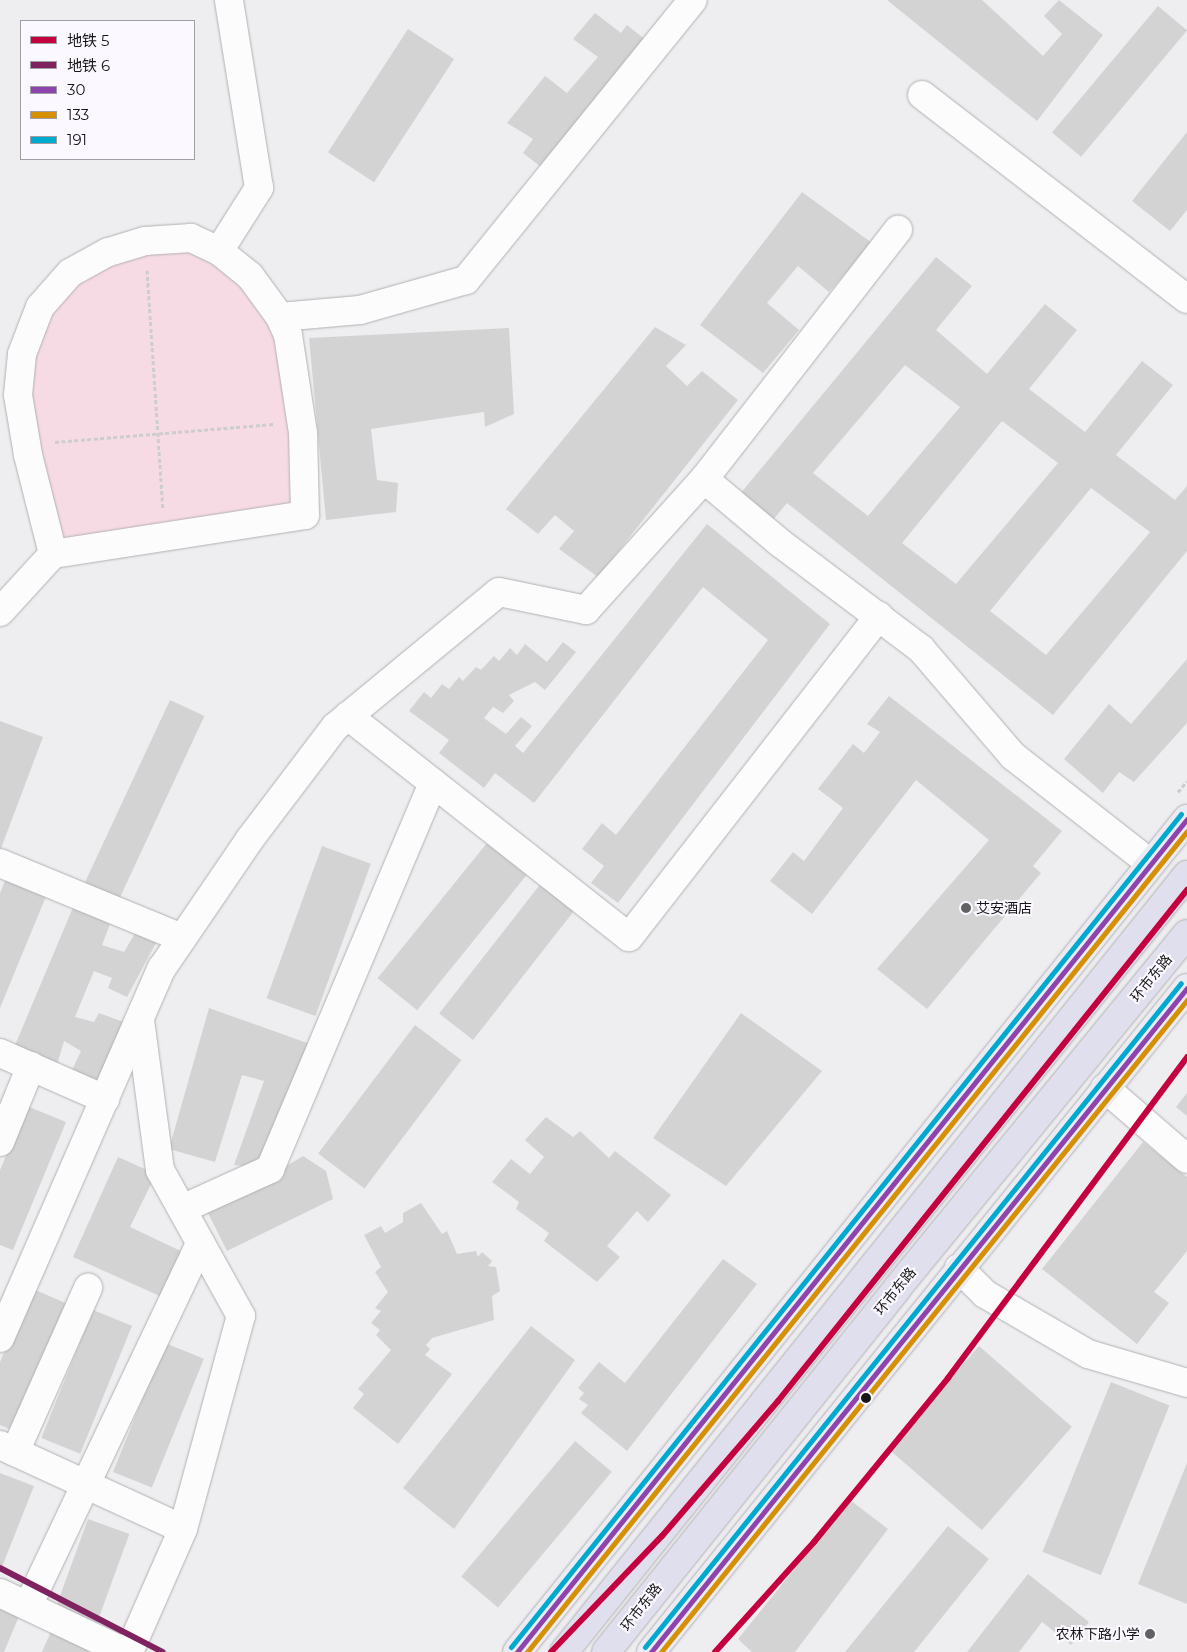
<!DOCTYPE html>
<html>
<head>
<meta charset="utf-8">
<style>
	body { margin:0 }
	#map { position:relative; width:1187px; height:1652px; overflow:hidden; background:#eeedf0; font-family:Montserrat,"Noto Sans SC",sans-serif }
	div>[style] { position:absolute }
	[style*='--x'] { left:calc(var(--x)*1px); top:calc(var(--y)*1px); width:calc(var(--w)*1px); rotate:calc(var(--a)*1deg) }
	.green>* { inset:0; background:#f7dbe4 }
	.building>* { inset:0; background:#d4d3d4; transform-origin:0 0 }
	.path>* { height:3px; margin-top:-1.5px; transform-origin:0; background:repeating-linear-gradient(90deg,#cdcdcd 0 4px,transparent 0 6.5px) }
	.roads { filter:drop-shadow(0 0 1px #b2b0b3) drop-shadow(0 0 1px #b2b0b3) }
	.minor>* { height:28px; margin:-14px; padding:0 14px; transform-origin:14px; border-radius:14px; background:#fcfcfd }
	.major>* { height:28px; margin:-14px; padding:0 14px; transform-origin:14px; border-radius:14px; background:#ebebf3 }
	.highway>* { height:28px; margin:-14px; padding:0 14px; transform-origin:14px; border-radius:14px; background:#dfdfed }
	.bus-1>* { height:5px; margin:-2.5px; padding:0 2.5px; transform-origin:2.5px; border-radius:2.5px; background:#8e44ad }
	.bus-2>* { height:5px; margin:-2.5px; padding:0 2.5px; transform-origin:2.5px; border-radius:2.5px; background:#d59003 }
	.bus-3>* { height:5px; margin:-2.5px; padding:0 2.5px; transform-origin:2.5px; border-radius:2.5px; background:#00a9ce }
	.metro-1>* { height:6px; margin:-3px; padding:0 3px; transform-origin:3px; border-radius:3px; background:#c5003e }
	.metro-2>* { height:6px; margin:-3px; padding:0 3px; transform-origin:3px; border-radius:3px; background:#80225f }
	.dots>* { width:14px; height:14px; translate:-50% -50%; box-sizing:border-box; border:2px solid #fbf9ff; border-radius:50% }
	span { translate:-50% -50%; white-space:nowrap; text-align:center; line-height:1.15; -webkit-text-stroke:4px #fbf9ff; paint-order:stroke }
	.poi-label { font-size:14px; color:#161517 }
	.left { translate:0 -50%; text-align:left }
	.right { translate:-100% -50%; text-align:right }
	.street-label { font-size:14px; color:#161517 }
	.legend { position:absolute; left:20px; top:20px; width:175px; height:140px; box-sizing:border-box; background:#fbf9ff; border:1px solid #9f9ea2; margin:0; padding:6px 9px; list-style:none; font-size:15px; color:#161517 }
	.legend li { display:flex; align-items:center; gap:10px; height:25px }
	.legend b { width:25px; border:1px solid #9f9ea2 }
</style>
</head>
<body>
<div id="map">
	<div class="green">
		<i style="clip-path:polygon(191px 238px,280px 317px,305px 515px,53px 554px,18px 395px,40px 307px,70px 273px)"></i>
	</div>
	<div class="building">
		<i style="clip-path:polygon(887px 0,982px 0,1043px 56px,1062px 34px,1044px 16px,1059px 0,1103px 35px,1037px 121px)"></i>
		<i style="left:1158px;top:6px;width:38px;height:165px;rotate:40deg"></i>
		<i style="clip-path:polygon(595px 13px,621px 33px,627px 25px,647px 41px,545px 170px,523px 153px,533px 139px,507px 123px,545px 76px,567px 93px,598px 57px,573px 39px)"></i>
		<i style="left:408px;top:29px;width:55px;height:147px;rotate:33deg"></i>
		<i style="clip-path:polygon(1187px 132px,1187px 210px,1170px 231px,1132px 201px)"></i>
		<i style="clip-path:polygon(802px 192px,872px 243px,829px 292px,798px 266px,767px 303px,799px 330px,763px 373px,700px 325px)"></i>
		<i style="clip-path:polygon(evenodd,936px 257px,972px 286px,936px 330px,987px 374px,1045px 304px,1077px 330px,1029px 389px,1085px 432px,1142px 361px,1173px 385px,1116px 455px,1175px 500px,1187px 486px,1187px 551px,1053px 715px,787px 503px,773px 520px,740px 494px,936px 257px,905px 365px,960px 407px,868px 516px,813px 473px,905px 365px,936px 257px,1002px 421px,1058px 463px,956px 584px,902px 543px,1002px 421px,936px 257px,1091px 488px,1150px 532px,1046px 655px,990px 611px,1091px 488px)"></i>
		<i style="clip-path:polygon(655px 327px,686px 345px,666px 366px,687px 386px,702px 371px,738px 400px,598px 577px,559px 549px,574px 531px,555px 515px,538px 534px,506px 509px)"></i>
		<i style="clip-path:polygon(509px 328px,514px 414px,485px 427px,484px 412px,371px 429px,377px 480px,398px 483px,396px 512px,326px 520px,309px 338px)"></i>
		<i style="clip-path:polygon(707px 524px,830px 624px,618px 903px,591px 883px,604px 866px,582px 849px,602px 823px,616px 835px,768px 640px,703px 587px,534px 803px,495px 773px,484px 788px,439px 753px,449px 740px,409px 711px,424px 692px,431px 698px,442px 684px,449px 689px,459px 677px,463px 681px,476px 667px,481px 670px,494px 656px,499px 661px,510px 648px,517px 655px,525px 644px,547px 662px,563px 642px,576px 652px,545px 690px,535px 682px,509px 695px,514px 701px,503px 713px,493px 707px,484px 718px,506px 734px,521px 717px,532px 726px,515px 746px,523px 753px)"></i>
		<i style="clip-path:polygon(1187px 659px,1187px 723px,1134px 782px,1119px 772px,1103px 793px,1064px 759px,1109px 704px,1131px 724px)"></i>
		<i style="clip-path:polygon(889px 696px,1062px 831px,1033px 866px,1041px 873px,927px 1009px,877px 969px,989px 840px,916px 780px,812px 914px,770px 881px,793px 852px,804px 861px,843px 808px,818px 789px,853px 744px,864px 753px,880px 732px,867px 724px)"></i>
		<i style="left:170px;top:700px;width:38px;height:202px;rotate:25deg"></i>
		<i style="clip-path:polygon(0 721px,43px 737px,0 851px)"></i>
		<i style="left:487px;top:843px;width:51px;height:174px;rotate:39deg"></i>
		<i style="left:322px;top:846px;width:52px;height:162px;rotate:20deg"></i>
		<i style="clip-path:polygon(9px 871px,49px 889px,0 1008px,0 893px)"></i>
		<i style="left:542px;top:882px;width:43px;height:167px;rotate:38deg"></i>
		<i style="clip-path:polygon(74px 905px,110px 924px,102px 945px,124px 952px,137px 930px,157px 941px,127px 997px,108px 988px,112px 978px,94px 971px,75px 1017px,94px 1022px,99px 1013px,126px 1023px,99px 1082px,71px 1072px,81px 1051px,64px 1041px,57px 1065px,13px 1050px)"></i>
		<i style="clip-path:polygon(209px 1008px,310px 1044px,262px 1168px,234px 1165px,264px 1081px,242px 1075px,215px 1162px,169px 1149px)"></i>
		<i style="clip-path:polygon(741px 1013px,822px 1071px,726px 1186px,653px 1138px)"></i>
		<i style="left:415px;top:1025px;width:58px;height:161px;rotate:37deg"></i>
		<i style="clip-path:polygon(1187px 1093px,1187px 1116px,1176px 1107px)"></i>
		<i style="clip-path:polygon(27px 1106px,66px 1122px,13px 1250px,0 1245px,0 1170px)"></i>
		<i style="clip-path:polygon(546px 1117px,573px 1137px,580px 1131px,609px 1158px,615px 1151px,671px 1195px,648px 1222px,637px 1211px,607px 1246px,620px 1257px,597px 1282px,544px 1241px,549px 1233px,516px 1209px,519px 1202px,492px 1182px,511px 1159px,530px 1174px,544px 1157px,525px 1140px)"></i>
		<i style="clip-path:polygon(1143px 1142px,1187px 1177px,1187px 1251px,1154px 1292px,1169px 1303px,1137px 1344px,1042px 1269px)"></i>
		<i style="clip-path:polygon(303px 1156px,326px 1171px,333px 1199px,227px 1251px,208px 1213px)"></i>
		<i style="clip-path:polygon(118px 1157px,156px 1174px,130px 1227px,185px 1253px,164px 1298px,73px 1257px)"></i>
		<i style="clip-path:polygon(421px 1203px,442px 1234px,447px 1231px,457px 1254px,476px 1251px,478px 1257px,482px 1252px,492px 1261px,488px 1266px,496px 1267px,500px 1291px,492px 1296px,494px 1320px,432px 1338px,426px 1345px,430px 1349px,425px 1355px,452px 1374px,398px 1444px,353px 1408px,364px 1394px,358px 1389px,391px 1350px,376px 1335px,380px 1330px,371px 1323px,381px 1311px,375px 1308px,388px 1292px,375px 1272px,381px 1267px,364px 1235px,381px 1226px,385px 1233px,403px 1222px,403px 1213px)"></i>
		<i style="clip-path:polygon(723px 1259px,757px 1284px,627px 1451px,581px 1413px,588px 1405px,579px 1399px,584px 1393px,578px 1388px,599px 1362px,625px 1383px)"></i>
		<i style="clip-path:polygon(31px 1288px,70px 1305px,17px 1432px,0 1425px,0 1362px)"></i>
		<i style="left:93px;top:1310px;width:42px;height:138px;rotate:22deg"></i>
		<i style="clip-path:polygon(531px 1326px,575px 1360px,454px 1529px,403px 1488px)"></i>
		<i style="left:165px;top:1343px;width:42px;height:139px;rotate:22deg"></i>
		<i style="left:979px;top:1346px;width:123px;height:137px;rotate:41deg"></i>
		<i style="left:1111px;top:1382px;width:63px;height:183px;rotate:22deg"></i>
		<i style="left:575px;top:1441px;width:48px;height:177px;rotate:40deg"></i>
		<i style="clip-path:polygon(1187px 1463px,1187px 1604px,1138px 1584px)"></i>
		<i style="clip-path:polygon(0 1473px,34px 1486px,0 1572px)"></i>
		<i style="clip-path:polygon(850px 1500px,888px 1529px,795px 1652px,752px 1652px,738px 1639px)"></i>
		<i style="left:88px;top:1519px;width:44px;height:101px;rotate:20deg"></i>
		<i style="clip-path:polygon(948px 1526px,989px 1559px,914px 1652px,845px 1652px)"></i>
		<i style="clip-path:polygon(1028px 1574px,1089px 1622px,1071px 1645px,1042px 1622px,1019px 1652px,967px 1652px)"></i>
		<i style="clip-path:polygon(0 1605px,20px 1614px,4px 1652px,0 1652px)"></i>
		<i style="clip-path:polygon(53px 1627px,92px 1643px,88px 1652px,42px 1652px)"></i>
	</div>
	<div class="path">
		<i style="--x:147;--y:270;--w:239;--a:86.2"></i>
		<i style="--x:55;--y:442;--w:219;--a:-4.7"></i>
		<i style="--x:1178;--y:792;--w:14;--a:-51"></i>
	</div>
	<div class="roads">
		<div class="minor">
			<i style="--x:922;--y:95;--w:334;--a:37.6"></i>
			<i style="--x:219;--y:251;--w:75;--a:-57.6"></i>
			<i style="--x:259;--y:188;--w:190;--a:-99.1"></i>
			<i style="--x:280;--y:317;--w:80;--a:-5"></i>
			<i style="--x:360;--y:310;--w:110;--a:-15.8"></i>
			<i style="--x:466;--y:280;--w:360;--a:-51"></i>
			<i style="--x:704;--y:479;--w:98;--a:40"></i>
			<i style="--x:779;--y:542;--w:178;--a:37"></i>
			<i style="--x:921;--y:649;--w:141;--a:49.3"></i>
			<i style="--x:1013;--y:756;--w:174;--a:38"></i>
			<i style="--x:0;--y:612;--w:79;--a:-47.6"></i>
			<i style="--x:53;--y:554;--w:255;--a:-8.8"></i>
			<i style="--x:305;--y:515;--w:82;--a:-91.4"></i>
			<i style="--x:303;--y:433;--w:99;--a:-98.7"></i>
			<i style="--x:288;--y:335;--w:20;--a:-114"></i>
			<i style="--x:280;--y:317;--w:51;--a:-126.2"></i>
			<i style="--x:250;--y:276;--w:40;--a:-141"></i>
			<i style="--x:219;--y:251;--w:31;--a:-155"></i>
			<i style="--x:191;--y:238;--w:46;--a:176.3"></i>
			<i style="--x:145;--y:241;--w:39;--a:163"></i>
			<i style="--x:108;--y:252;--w:43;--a:151.1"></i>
			<i style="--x:70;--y:273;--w:45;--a:131.4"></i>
			<i style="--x:40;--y:307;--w:50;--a:111"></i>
			<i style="--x:22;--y:354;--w:41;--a:95.6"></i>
			<i style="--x:18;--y:395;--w:61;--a:80.5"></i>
			<i style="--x:28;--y:455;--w:102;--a:75.8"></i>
			<i style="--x:348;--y:716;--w:357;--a:38.2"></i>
			<i style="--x:629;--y:937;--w:407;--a:-52.1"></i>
			<i style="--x:0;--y:863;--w:197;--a:22.4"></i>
			<i style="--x:0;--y:1053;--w:115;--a:23.7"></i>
			<i style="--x:1105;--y:1088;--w:108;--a:40.9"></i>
			<i style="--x:0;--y:1142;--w:82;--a:-67.8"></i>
			<i style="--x:182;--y:1209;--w:97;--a:-24.4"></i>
			<i style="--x:270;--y:1169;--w:419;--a:-67.1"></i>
			<i style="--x:959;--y:1268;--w:37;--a:45"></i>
			<i style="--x:985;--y:1294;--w:119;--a:30.2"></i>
			<i style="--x:1088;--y:1354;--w:103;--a:16.3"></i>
			<i style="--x:0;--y:1338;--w:404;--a:-66.4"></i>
			<i style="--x:162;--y:968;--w:156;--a:-55.7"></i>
			<i style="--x:250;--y:839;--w:141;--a:-52.8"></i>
			<i style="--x:335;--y:727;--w:212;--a:-39.5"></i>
			<i style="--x:499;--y:592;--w:89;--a:11.7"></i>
			<i style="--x:586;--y:610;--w:176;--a:-48"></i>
			<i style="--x:704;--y:479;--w:316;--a:-52.1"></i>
			<i style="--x:0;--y:1445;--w:201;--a:24.7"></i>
			<i style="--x:15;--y:1452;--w:180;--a:-66"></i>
			<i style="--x:0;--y:1593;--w:137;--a:25.4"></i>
			<i style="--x:28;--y:1606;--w:402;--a:-64.6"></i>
			<i style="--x:129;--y:1652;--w:134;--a:-66.3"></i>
			<i style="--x:183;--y:1529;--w:221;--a:-74.8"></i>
			<i style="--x:241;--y:1316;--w:167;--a:-119"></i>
			<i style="--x:160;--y:1170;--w:151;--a:-97.6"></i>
		</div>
		<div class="major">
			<i style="--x:517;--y:1652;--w:1069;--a:-51.19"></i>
			<i style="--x:651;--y:1652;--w:853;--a:-51.09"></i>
		</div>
		<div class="highway">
			<i style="--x:564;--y:1652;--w:996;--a:-51.28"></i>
			<i style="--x:606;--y:1652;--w:467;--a:-51.3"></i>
			<i style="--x:898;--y:1287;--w:456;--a:-50.7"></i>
		</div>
	</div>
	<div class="bus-1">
		<i style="--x:517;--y:1652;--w:1069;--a:-51.19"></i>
		<i style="--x:651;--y:1652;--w:853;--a:-51.09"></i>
	</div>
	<div class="bus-2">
		<i style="--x:527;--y:1652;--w:1053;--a:-51.2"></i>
		<i style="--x:661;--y:1652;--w:838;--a:-51.11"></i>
	</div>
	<div class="bus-3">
		<i style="--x:511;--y:1647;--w:1069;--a:-51.19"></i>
		<i style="--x:645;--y:1647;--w:853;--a:-51.09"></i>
	</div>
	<div class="metro-1">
		<i style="--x:551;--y:1652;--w:161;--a:-46.3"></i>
		<i style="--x:662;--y:1536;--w:178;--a:-49.3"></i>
		<i style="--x:778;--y:1401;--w:655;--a:-51.33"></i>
		<i style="--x:715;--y:1652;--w:148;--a:-48"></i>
		<i style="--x:814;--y:1542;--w:212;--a:-50.7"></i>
		<i style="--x:948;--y:1378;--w:400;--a:-53.3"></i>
	</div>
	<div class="metro-2">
		<i style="--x:0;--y:1568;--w:183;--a:27.3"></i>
	</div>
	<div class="dots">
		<i style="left:966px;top:908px;background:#626163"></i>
		<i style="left:866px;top:1398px;background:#161517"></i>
		<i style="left:1150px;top:1634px;background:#626163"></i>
	</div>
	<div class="poi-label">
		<span class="left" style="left:976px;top:908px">艾安酒店</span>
		<span class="right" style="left:1140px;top:1634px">农林下路小学</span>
	</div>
	<div class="street-label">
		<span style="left:1151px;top:978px;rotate:-51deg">环市东路</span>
		<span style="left:895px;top:1291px;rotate:-51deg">环市东路</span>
		<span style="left:641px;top:1607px;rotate:-52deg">环市东路</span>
	</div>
	<ul class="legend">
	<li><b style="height:6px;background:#c5003e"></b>地铁 5</li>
	<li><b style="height:6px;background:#80225f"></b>地铁 6</li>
	<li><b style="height:6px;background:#8e44ad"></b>30</li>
	<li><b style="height:6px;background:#d59003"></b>133</li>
	<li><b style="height:6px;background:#00a9ce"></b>191</li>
	</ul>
</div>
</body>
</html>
